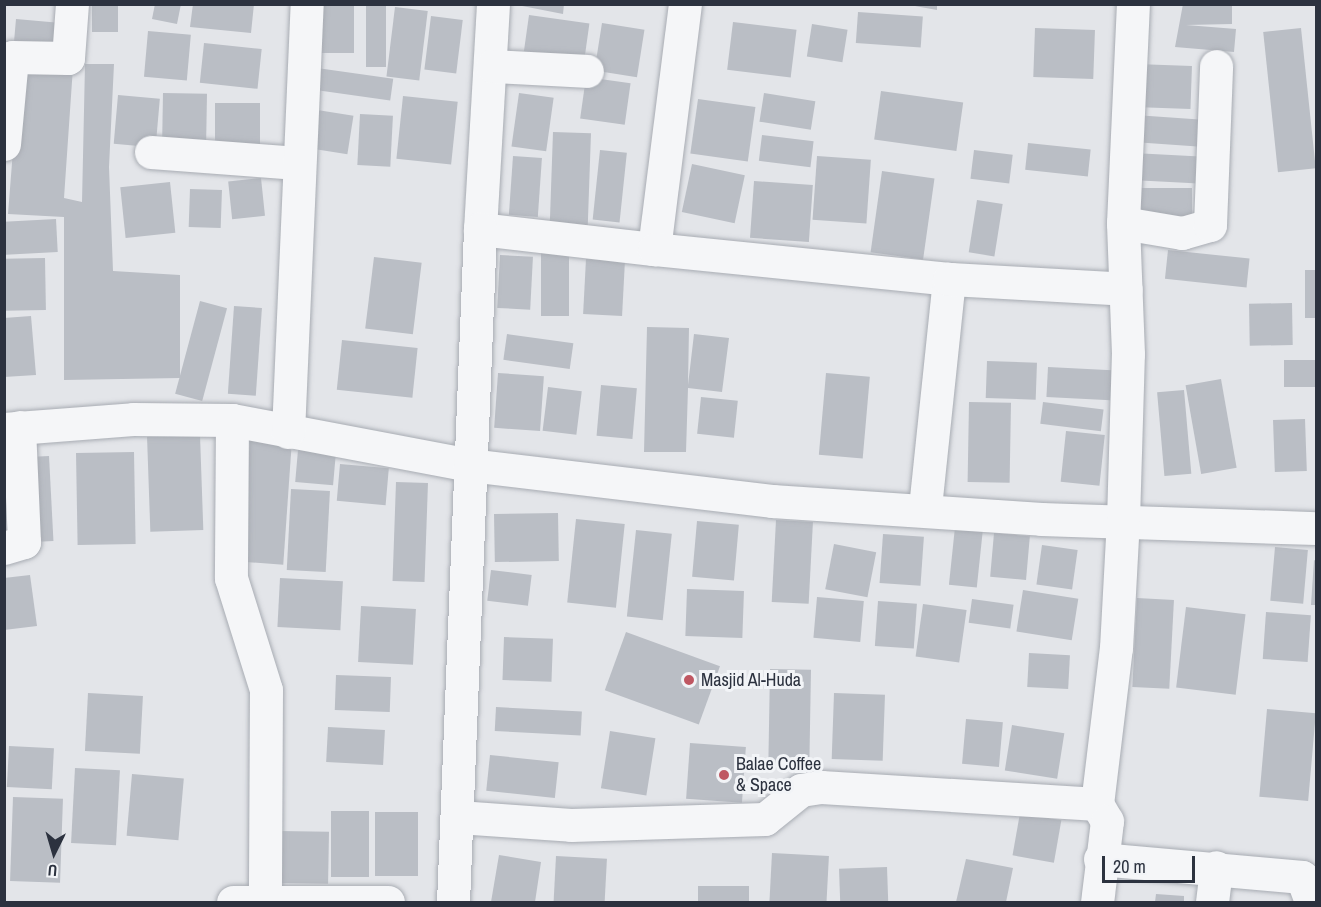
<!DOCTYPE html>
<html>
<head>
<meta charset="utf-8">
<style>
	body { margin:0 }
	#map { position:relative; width:1321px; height:907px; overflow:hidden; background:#e3e5e9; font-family:"Archivo Narrow",sans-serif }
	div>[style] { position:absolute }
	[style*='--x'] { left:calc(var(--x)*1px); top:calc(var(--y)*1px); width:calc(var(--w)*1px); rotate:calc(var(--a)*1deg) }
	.building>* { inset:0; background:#babec5; transform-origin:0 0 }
	.roads { filter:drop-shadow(0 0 2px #a8acb3) drop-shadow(0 0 2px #a8acb3) }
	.minor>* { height:33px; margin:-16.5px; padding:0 16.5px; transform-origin:16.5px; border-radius:16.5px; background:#f5f6f8 }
	.dots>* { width:16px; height:16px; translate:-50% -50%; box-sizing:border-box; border:3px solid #f2f4f7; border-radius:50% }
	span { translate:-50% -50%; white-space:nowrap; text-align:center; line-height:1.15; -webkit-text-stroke:6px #f2f4f7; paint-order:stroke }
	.poi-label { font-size:18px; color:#2c323f }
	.left { translate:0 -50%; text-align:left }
	.frame { position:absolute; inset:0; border:6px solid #2c323f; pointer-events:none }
	.north { position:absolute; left:24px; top:823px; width:60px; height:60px; -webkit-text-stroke:4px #f2f4f7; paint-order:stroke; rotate:185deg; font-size:16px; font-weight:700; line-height:24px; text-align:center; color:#2c323f }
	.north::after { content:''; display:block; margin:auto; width:21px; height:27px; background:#2c323f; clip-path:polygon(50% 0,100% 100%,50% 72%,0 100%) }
	.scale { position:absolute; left:1102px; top:856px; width:93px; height:27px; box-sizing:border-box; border:3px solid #2c323f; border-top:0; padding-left:8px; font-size:18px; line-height:21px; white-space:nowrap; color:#2c323f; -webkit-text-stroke:4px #f2f4f7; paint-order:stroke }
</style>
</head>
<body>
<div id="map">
	<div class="building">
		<i style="left:92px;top:4px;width:26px;height:28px"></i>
		<i style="clip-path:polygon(155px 4px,181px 4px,177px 24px,152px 19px)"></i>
		<i style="clip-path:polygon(193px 4px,254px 4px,251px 33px,190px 27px)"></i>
		<i style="left:317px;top:4px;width:37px;height:49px"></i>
		<i style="left:366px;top:4px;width:20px;height:63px"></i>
		<i style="clip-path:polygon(512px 4px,564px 4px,563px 14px)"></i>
		<i style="clip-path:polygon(904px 4px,937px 4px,937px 10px)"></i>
		<i style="clip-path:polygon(1183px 4px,1232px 4px,1232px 24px,1186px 25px,1236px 29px,1234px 52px,1175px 47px)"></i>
		<i style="left:395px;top:7px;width:33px;height:70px;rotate:7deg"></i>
		<i style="left:858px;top:12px;width:65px;height:31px;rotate:4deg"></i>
		<i style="left:529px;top:15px;width:61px;height:37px;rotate:8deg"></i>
		<i style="left:431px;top:16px;width:32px;height:54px;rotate:7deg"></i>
		<i style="left:16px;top:19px;width:48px;height:28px;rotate:5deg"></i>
		<i style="left:733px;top:22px;width:64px;height:48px;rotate:7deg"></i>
		<i style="left:602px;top:23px;width:43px;height:48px;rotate:9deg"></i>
		<i style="left:812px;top:24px;width:36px;height:33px;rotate:9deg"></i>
		<i style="left:1035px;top:28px;width:60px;height:49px;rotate:2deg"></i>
		<i style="left:1301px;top:28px;width:141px;height:38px;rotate:84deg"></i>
		<i style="left:148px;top:31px;width:43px;height:46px;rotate:5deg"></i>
		<i style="left:204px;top:43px;width:58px;height:40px;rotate:6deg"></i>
		<i style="clip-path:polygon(20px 61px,73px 67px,64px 198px,82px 202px,85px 64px,114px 64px,109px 167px,113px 271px,180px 275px,180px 378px,64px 380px,64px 217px,8px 214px)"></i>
		<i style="left:1136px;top:64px;width:56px;height:43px;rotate:2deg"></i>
		<i style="left:317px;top:68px;width:77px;height:22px;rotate:8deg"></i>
		<i style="left:586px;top:77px;width:45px;height:42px;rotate:8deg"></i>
		<i style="left:881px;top:91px;width:83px;height:49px;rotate:8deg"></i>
		<i style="left:163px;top:93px;width:44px;height:53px;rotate:1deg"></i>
		<i style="left:519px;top:93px;width:35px;height:54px;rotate:8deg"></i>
		<i style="left:764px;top:93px;width:52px;height:29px;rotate:9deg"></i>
		<i style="left:118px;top:95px;width:42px;height:49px;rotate:5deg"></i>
		<i style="left:403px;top:96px;width:55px;height:63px;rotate:6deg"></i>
		<i style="left:698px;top:99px;width:58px;height:55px;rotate:8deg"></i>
		<i style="left:215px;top:103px;width:45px;height:45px"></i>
		<i style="left:311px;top:109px;width:43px;height:39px;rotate:9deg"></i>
		<i style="left:360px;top:114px;width:33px;height:51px;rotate:3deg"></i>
		<i style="left:1135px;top:115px;width:68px;height:27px;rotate:4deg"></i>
		<i style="left:553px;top:132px;width:38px;height:92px;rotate:2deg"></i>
		<i style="left:762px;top:135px;width:52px;height:26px;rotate:7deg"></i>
		<i style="left:1028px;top:143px;width:63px;height:27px;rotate:6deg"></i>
		<i style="left:600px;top:150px;width:27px;height:70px;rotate:6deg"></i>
		<i style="left:974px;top:150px;width:39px;height:29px;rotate:7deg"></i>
		<i style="left:1133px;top:153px;width:67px;height:27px;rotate:3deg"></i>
		<i style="left:513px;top:156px;width:29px;height:59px;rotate:4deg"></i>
		<i style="left:817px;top:156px;width:54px;height:64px;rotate:4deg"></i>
		<i style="left:692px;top:164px;width:54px;height:49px;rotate:12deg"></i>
		<i style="left:882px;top:171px;width:53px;height:82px;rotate:8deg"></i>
		<i style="left:261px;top:178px;width:38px;height:33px;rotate:84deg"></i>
		<i style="left:754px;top:181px;width:59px;height:57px;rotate:4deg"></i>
		<i style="left:170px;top:182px;width:51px;height:50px;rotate:84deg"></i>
		<i style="left:1192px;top:188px;width:28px;height:56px;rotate:90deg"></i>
		<i style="left:190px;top:189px;width:32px;height:38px;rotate:2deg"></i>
		<i style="left:977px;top:200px;width:26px;height:53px;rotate:9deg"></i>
		<i style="left:56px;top:219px;width:33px;height:52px;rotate:87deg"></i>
		<i style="left:1168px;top:250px;width:82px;height:29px;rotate:6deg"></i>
		<i style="left:541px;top:253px;width:28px;height:63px"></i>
		<i style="left:500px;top:255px;width:33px;height:53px;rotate:3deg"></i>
		<i style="left:374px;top:257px;width:48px;height:72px;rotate:7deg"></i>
		<i style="left:45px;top:258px;width:52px;height:41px;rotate:89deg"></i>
		<i style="left:586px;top:259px;width:39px;height:55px;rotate:3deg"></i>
		<i style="left:1305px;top:270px;width:11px;height:48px"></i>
		<i style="left:200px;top:301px;width:28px;height:96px;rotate:15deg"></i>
		<i style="left:1292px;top:303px;width:42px;height:43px;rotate:89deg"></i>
		<i style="left:234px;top:306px;width:28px;height:88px;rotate:4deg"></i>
		<i style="clip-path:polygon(31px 316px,36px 375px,4px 377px,4px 318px)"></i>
		<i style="clip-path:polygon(647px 327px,689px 328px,688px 385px,694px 334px,729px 338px,722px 392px,688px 388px,686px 452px,644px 452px)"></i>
		<i style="left:507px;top:334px;width:67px;height:26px;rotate:8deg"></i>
		<i style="left:342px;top:340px;width:76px;height:50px;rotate:6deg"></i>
		<i style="left:1316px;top:360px;width:27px;height:32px;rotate:90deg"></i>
		<i style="left:987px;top:361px;width:50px;height:37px;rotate:2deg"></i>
		<i style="left:1048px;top:367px;width:64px;height:30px;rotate:3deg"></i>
		<i style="left:498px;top:373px;width:46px;height:55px;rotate:4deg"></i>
		<i style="left:826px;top:373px;width:44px;height:82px;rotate:5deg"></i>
		<i style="left:1221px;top:379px;width:90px;height:36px;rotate:80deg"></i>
		<i style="left:601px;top:385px;width:36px;height:51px;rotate:5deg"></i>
		<i style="left:548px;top:387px;width:34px;height:44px;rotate:7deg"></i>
		<i style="left:1184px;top:390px;width:84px;height:27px;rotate:85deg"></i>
		<i style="left:701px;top:397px;width:37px;height:37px;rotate:6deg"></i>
		<i style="left:969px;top:402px;width:42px;height:80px;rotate:1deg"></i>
		<i style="left:1043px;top:402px;width:61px;height:22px;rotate:7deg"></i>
		<i style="left:1305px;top:419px;width:52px;height:32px;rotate:88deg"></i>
		<i style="left:1066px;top:431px;width:39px;height:51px;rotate:6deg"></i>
		<i style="left:200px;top:435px;width:95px;height:53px;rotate:88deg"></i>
		<i style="left:250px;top:438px;width:42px;height:124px;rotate:4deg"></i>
		<i style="left:298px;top:450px;width:38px;height:32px;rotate:5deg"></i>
		<i style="left:134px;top:452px;width:92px;height:58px;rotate:89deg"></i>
		<i style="left:49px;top:456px;width:85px;height:20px;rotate:87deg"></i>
		<i style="left:340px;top:464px;width:49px;height:37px;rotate:5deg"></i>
		<i style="left:396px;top:482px;width:32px;height:99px;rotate:2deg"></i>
		<i style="left:291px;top:489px;width:39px;height:81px;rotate:3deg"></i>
		<i style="left:558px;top:513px;width:48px;height:64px;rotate:89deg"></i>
		<i style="left:576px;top:519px;width:49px;height:84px;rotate:6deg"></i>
		<i style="left:776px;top:520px;width:37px;height:82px;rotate:3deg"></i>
		<i style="left:697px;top:521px;width:42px;height:56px;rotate:5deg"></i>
		<i style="left:955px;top:527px;width:28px;height:58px;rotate:6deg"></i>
		<i style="left:636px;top:530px;width:36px;height:87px;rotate:6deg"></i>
		<i style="left:994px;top:533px;width:36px;height:44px;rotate:5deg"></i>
		<i style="left:883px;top:534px;width:41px;height:49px;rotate:4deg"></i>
		<i style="left:834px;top:544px;width:43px;height:46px;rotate:11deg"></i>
		<i style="left:1042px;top:545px;width:36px;height:40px;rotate:8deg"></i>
		<i style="left:1275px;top:547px;width:33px;height:54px;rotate:5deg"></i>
		<i style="clip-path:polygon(1314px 560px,1316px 561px,1316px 605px,1311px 605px)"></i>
		<i style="left:491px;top:570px;width:41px;height:31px;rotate:7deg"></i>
		<i style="clip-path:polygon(30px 575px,37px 626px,4px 630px,4px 578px)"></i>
		<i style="left:280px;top:578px;width:63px;height:49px;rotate:3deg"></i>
		<i style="left:687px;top:589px;width:57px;height:47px;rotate:2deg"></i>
		<i style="left:1023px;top:590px;width:56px;height:42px;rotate:9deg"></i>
		<i style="left:817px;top:597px;width:47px;height:41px;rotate:5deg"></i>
		<i style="left:1137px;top:598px;width:37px;height:89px;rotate:3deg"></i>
		<i style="left:972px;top:599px;width:42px;height:24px;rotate:8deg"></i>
		<i style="left:878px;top:601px;width:39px;height:45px;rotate:4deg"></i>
		<i style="left:923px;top:604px;width:44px;height:53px;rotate:8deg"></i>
		<i style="left:361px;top:606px;width:55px;height:56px;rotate:3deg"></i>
		<i style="left:1186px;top:607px;width:60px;height:81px;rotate:7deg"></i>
		<i style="left:1266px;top:612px;width:45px;height:47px;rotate:4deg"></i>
		<i style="left:626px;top:632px;width:100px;height:62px;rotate:20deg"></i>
		<i style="left:504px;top:637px;width:49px;height:43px;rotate:2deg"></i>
		<i style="left:1029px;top:653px;width:41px;height:34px;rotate:3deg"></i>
		<i style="left:770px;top:669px;width:41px;height:99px;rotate:1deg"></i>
		<i style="left:336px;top:675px;width:55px;height:35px;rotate:2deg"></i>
		<i style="left:88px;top:693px;width:55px;height:58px;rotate:3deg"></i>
		<i style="left:834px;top:693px;width:51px;height:66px;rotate:2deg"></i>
		<i style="left:496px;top:707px;width:86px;height:24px;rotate:3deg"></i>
		<i style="left:1267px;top:709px;width:49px;height:88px;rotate:5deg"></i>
		<i style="left:966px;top:719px;width:37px;height:45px;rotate:5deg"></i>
		<i style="left:1012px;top:725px;width:53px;height:46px;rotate:9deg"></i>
		<i style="left:328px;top:727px;width:57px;height:35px;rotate:3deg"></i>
		<i style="left:610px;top:731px;width:46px;height:58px;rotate:9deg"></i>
		<i style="left:690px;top:743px;width:56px;height:56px;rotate:4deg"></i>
		<i style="left:9px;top:746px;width:45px;height:41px;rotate:3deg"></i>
		<i style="left:490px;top:755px;width:69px;height:36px;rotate:6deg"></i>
		<i style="left:75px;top:768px;width:45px;height:75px;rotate:3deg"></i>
		<i style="left:132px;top:774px;width:52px;height:62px;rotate:5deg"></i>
		<i style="left:13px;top:797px;width:50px;height:84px;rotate:2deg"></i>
		<i style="left:331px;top:811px;width:38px;height:66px"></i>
		<i style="left:375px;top:812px;width:43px;height:64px"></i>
		<i style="left:1020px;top:813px;width:42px;height:43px;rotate:10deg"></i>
		<i style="left:279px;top:831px;width:50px;height:52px;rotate:1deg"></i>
		<i style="left:772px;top:853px;width:57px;height:49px;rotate:3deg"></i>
		<i style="clip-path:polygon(499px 855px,541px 862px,535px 902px,491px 902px)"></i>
		<i style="left:556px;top:856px;width:51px;height:46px;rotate:3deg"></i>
		<i style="clip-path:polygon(966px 859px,1013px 868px,1006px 902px,956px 902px)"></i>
		<i style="left:887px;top:867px;width:35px;height:48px;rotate:88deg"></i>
		<i style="left:749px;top:886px;width:16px;height:51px;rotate:90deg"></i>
		<i style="clip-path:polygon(1156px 894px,1184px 896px,1184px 902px,1155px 902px)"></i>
	</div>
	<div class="roads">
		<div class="minor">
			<i style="--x:493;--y:4;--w:225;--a:93.3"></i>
			<i style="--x:480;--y:229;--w:175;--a:6.6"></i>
			<i style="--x:654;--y:249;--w:247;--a:-82.8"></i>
			<i style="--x:492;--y:66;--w:95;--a:3"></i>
			<i style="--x:4;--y:144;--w:87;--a:-84.7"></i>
			<i style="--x:12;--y:57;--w:56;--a:1"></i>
			<i style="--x:68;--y:58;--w:54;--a:-85.8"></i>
			<i style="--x:151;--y:152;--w:147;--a:4.3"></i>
			<i style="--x:1123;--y:223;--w:60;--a:9.6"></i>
			<i style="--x:1182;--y:233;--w:29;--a:-16"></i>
			<i style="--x:1210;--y:225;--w:159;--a:-87.8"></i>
			<i style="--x:654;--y:249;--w:297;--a:5.8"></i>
			<i style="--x:949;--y:279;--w:231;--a:96"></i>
			<i style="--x:949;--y:279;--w:177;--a:3.2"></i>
			<i style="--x:232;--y:420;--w:158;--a:90.4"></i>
			<i style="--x:231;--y:578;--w:117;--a:72.6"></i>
			<i style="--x:266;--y:690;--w:210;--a:90.3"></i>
			<i style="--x:4;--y:429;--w:129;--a:-4.4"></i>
			<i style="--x:133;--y:419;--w:99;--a:0.6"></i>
			<i style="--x:232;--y:420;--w:242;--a:10.7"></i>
			<i style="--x:470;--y:465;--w:304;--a:6.8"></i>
			<i style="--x:772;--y:501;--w:270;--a:3.8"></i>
			<i style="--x:1041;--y:519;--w:275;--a:1.9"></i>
			<i style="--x:288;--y:432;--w:428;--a:-87.5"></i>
			<i style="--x:4;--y:548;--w:21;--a:-17"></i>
			<i style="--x:24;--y:542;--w:115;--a:-92.5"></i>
			<i style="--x:1097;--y:804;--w:157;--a:-83.1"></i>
			<i style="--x:1116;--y:648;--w:128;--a:-86.9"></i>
			<i style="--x:1123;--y:520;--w:166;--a:-88.3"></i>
			<i style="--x:1128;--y:354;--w:131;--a:-92.2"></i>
			<i style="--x:1123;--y:223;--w:219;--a:-87.4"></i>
			<i style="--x:458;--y:817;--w:113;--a:4"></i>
			<i style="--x:571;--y:825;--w:194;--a:-1.8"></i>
			<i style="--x:765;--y:819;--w:46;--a:-38.9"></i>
			<i style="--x:801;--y:790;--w:20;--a:-9"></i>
			<i style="--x:821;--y:787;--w:277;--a:3.5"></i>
			<i style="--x:1097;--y:804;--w:20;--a:60"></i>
			<i style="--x:1107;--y:821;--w:82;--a:97"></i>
			<i style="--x:1100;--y:859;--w:203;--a:5.1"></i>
			<i style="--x:1302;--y:877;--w:27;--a:70"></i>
			<i style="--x:233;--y:902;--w:155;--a:0"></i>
			<i style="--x:453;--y:902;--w:674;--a:-87.7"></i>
			<i style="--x:1212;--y:902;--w:35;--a:-83"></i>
		</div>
	</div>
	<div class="dots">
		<i style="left:689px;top:680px;background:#bf5762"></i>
		<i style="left:724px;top:775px;background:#bf5762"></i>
	</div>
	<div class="poi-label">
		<span class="left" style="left:701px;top:680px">Masjid Al-Huda</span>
		<span class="left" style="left:736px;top:775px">Balae Coffee<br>&amp; Space</span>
	</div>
	<div class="frame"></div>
	<div class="north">U</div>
	<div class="scale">20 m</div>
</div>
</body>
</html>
